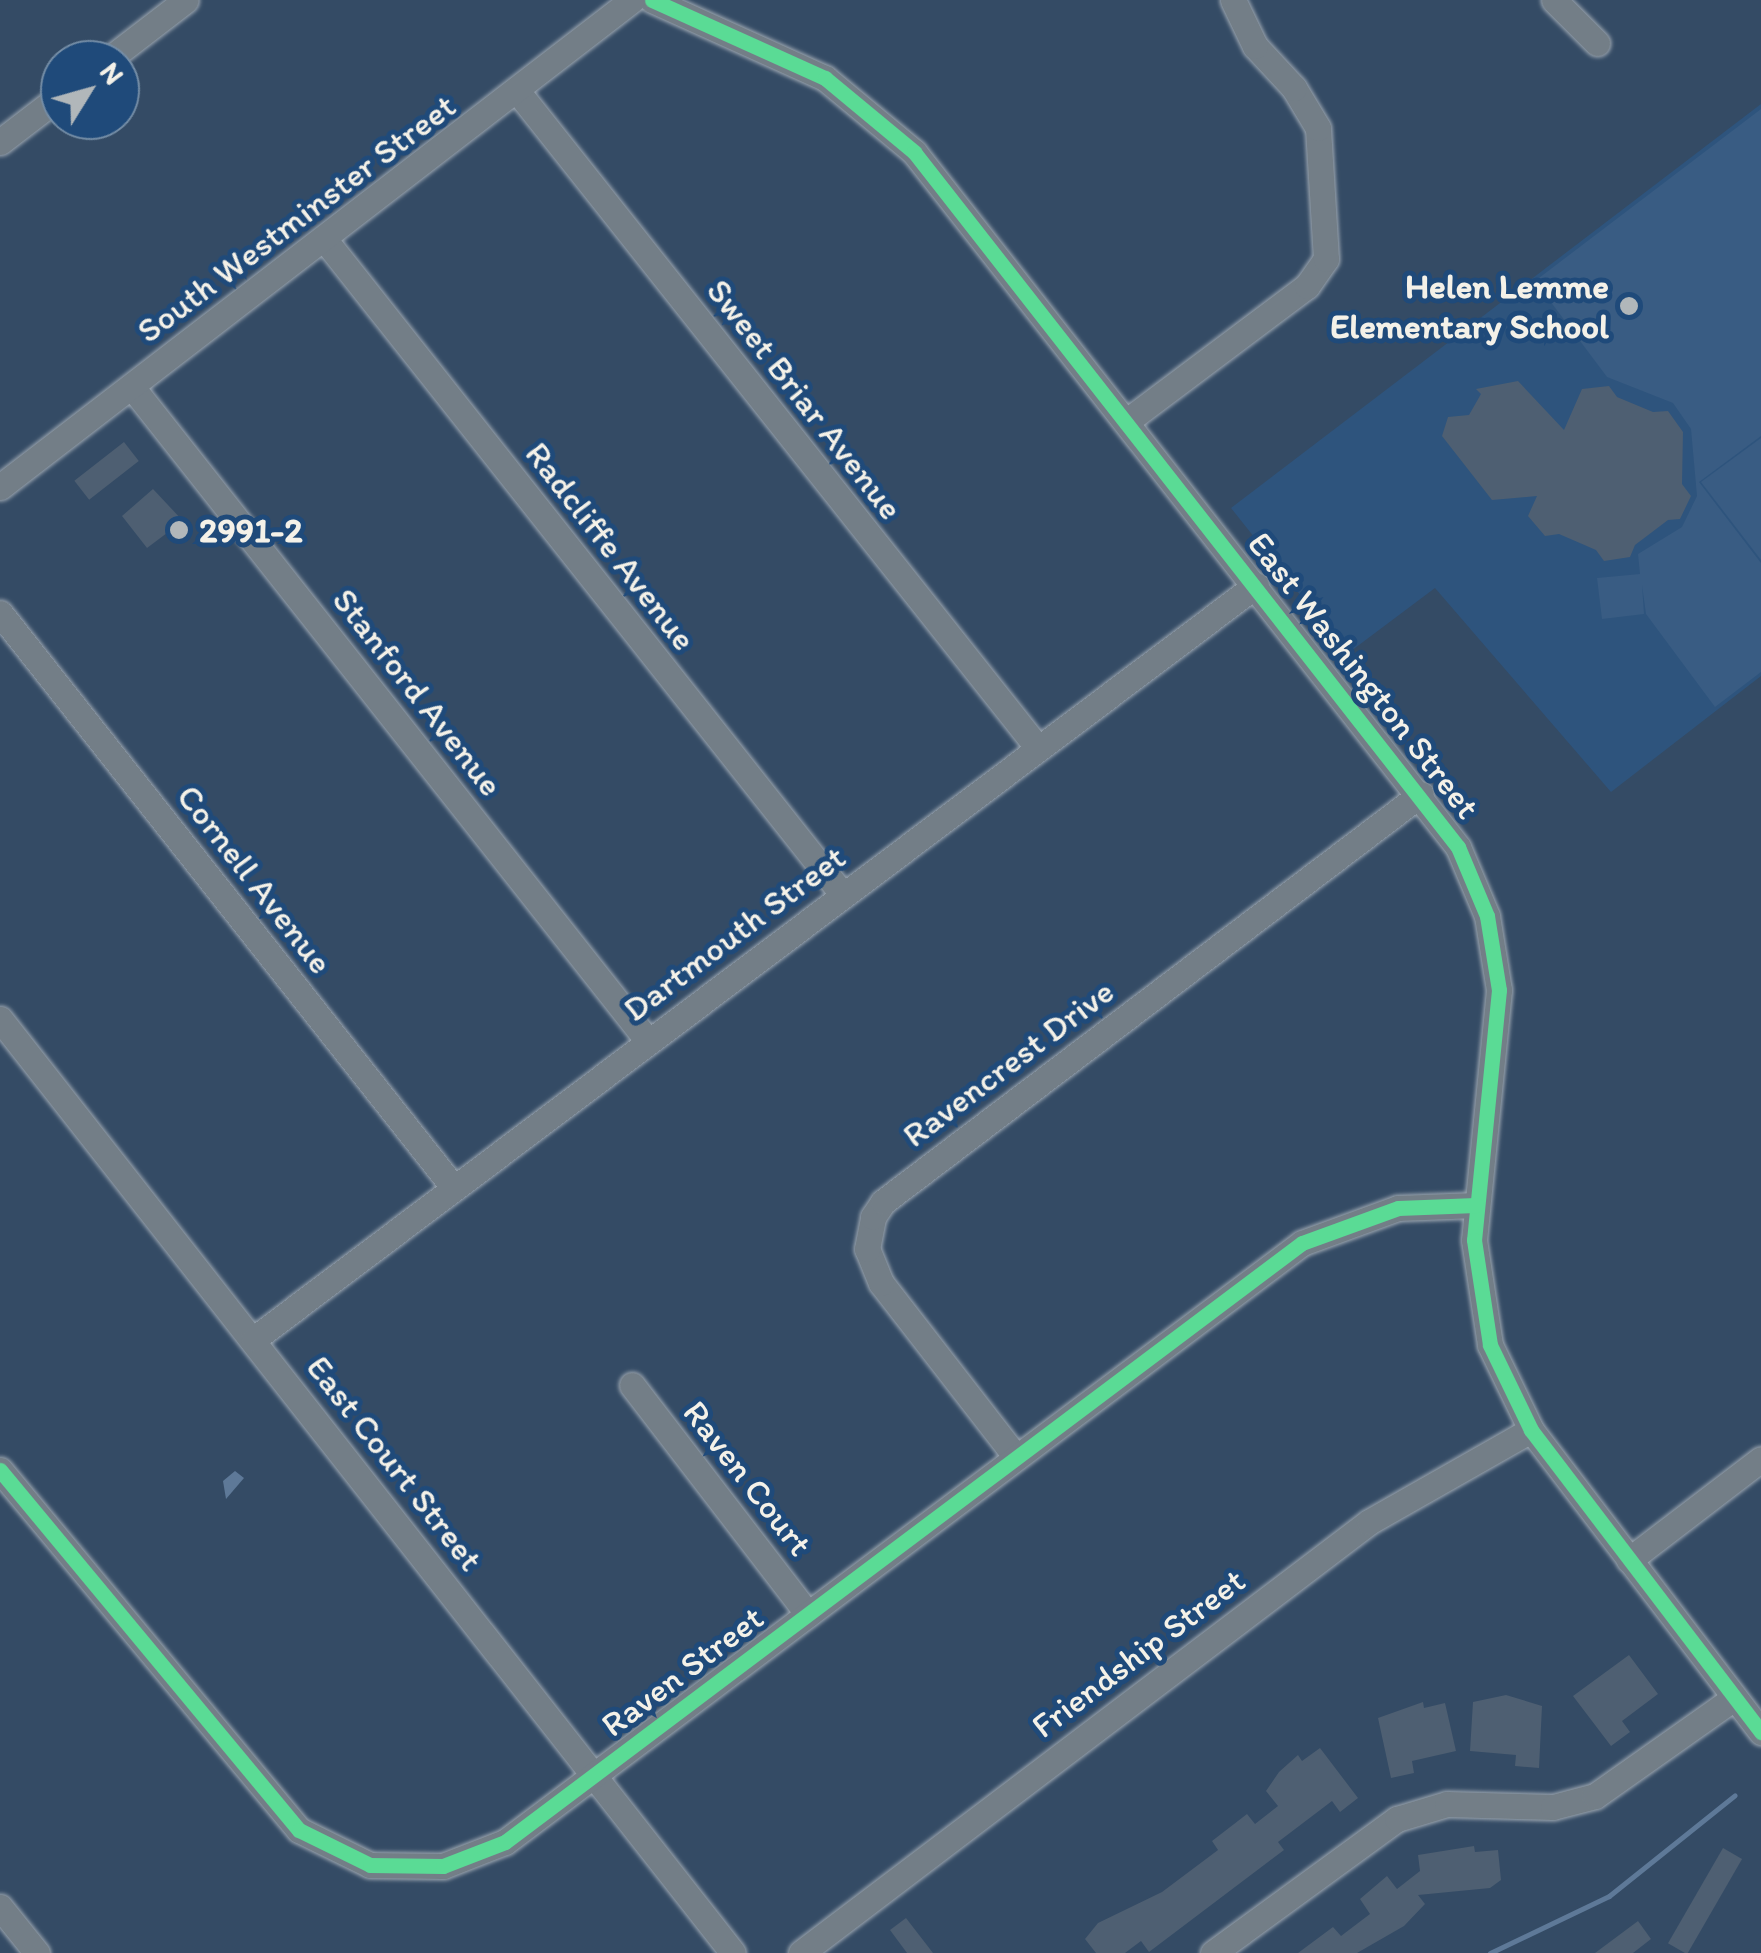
<!DOCTYPE html>
<html>
<head>
<meta charset="utf-8">
<style>
	body { margin:0 }
	#map { position:relative; width:1761px; height:1953px; overflow:hidden; background:#344b65; font-family:Itim,sans-serif }
	div>[style] { position:absolute }
	[style*='--x'] { left:calc(var(--x)*1px); top:calc(var(--y)*1px); width:calc(var(--w)*1px); rotate:calc(var(--a)*1deg) }
	.built>* { inset:0; background:#2e547d }
	.green>* { inset:0; background:#395c83 }
	.water>* { inset:0; background:#5e7998 }
	.stream>* { height:5px; margin:-2.5px; padding:0 2.5px; transform-origin:2.5px; border-radius:2.5px; background:#5e7998 }
	.building>* { inset:0; background:#4e5f72; transform-origin:0 0 }
	.roads { filter:drop-shadow(0 0 2px #9ba5af) drop-shadow(0 0 2px #9ba5af) }
	.minor>* { height:25px; margin:-12.5px; padding:0 12.5px; transform-origin:12.5px; border-radius:12.5px; background:#737e87 }
	.cycleway>* { height:15px; margin:-7.5px; padding:0 7.5px; transform-origin:7.5px; border-radius:7.5px; background:#5adb95 }
	.dots>* { width:28px; height:28px; translate:-50% -50%; box-sizing:border-box; border:5px solid #1f4a7a; border-radius:50% }
	span { translate:-50% -50%; white-space:nowrap; text-align:center; line-height:1.15; -webkit-text-stroke:10px #1f4a7a; paint-order:stroke }
	.street-label { font-size:35px; color:#f4f1e8 }
	.poi-label { font-size:35px; color:#f4f1e8; font-weight:700 }
	.right { translate:-100% -50%; text-align:right }
	.left { translate:0 -50%; text-align:left }
	.north { position:absolute; left:40px; top:40px; width:100px; height:100px; box-sizing:border-box; background:#1f4a7a; border:2px solid #748da6; border-radius:50%; rotate:53deg; font-size:28px; font-weight:700; line-height:40px; text-align:center; color:#f4f1e8 }
	.north::after { content:''; display:block; margin:auto; width:35px; height:45px; background:#b1b7ba; clip-path:polygon(50% 0,100% 100%,50% 72%,0 100%) }
</style>
</head>
<body>
<div id="map">
	<div class="built">
		<i style="clip-path:polygon(1761px 104px,1761px 676px,1611px 792px,1435px 588px,1347px 654px,1231px 508px)"></i>
	</div>
	<div class="green">
		<i style="clip-path:polygon(1761px 109px,1761px 436px,1699px 482px,1761px 563px,1761px 672px,1715px 707px,1646px 614px,1642px 585px,1644px 614px,1602px 619px,1597px 578px,1640px 574px,1638px 554px,1682px 527px,1697px 496px,1691px 429px,1673px 403px,1607px 377px,1535px 281px)"></i>
		<i style="clip-path:polygon(1761px 438px,1761px 560px,1701px 482px)"></i>
	</div>
	<div class="water">
		<i style="clip-path:polygon(235px 1471px,244px 1478px,226px 1499px,223px 1481px)"></i>
	</div>
	<div class="stream">
		<i style="--x:1490;--y:1953;--w:132;--a:-25.6"></i>
		<i style="--x:1609;--y:1896;--w:161;--a:-38.7"></i>
	</div>
	<div class="building">
		<i style="clip-path:polygon(1518px 381px,1564px 430px,1582px 389px,1609px 386px,1617px 397px,1653px 412px,1668px 411px,1683px 432px,1682px 484px,1691px 496px,1680px 519px,1668px 520px,1635px 545px,1630px 557px,1604px 561px,1596px 550px,1559px 534px,1545px 536px,1528px 516px,1537px 496px,1492px 500px,1442px 436px,1448px 417px,1469px 415px,1481px 394px,1476px 389px)"></i>
		<i style="left:124px;top:442px;width:24px;height:63px;rotate:52deg"></i>
		<i style="clip-path:polygon(153px 489px,183px 521px,147px 548px,122px 516px)"></i>
		<i style="clip-path:polygon(1629px 1655px,1658px 1694px,1622px 1721px,1630px 1732px,1611px 1746px,1573px 1696px)"></i>
		<i style="clip-path:polygon(1506px 1695px,1542px 1706px,1539px 1768px,1515px 1766px,1516px 1755px,1470px 1751px,1473px 1702px)"></i>
		<i style="clip-path:polygon(1423px 1702px,1424px 1708px,1445px 1703px,1456px 1751px,1412px 1761px,1414px 1773px,1391px 1778px,1378px 1718px)"></i>
		<i style="clip-path:polygon(1320px 1748px,1358px 1798px,1340px 1812px,1332px 1801px,1278px 1842px,1284px 1850px,1149px 1952px,1141px 1941px,1125px 1953px,1096px 1953px,1085px 1939px,1098px 1923px,1162px 1892px,1218px 1850px,1212px 1841px,1247px 1814px,1255px 1824px,1278px 1806px,1266px 1791px,1279px 1772px,1298px 1755px,1302px 1761px)"></i>
		<i style="clip-path:polygon(1474px 1846px,1475px 1852px,1498px 1850px,1501px 1880px,1490px 1888px,1418px 1895px,1425px 1904px,1404px 1926px,1357px 1953px,1298px 1953px,1333px 1927px,1341px 1936px,1370px 1914px,1360px 1899px,1387px 1876px,1397px 1889px,1420px 1871px,1418px 1855px)"></i>
		<i style="left:1723px;top:1848px;width:22px;height:110px;rotate:30deg"></i>
		<i style="clip-path:polygon(906px 1918px,933px 1953px,907px 1953px,890px 1930px)"></i>
		<i style="clip-path:polygon(1638px 1921px,1651px 1939px,1633px 1953px,1595px 1953px)"></i>
	</div>
	<div class="roads">
		<div class="minor">
			<i style="--x:652;--y:0;--w:190;--a:24.3"></i>
			<i style="--x:825;--y:78;--w:116;--a:39.7"></i>
			<i style="--x:914;--y:152;--w:883;--a:51.95"></i>
			<i style="--x:1458;--y:847;--w:75;--a:67.2"></i>
			<i style="--x:1487;--y:916;--w:75;--a:80.8"></i>
			<i style="--x:1499;--y:990;--w:251;--a:95.7"></i>
			<i style="--x:1474;--y:1240;--w:106;--a:81.3"></i>
			<i style="--x:1490;--y:1345;--w:94;--a:64.2"></i>
			<i style="--x:1531;--y:1430;--w:380;--a:52.7"></i>
			<i style="--x:1554;--y:0;--w:61;--a:45"></i>
			<i style="--x:108;--y:60;--w:98;--a:-37.6"></i>
			<i style="--x:518;--y:92;--w:837;--a:51.6"></i>
			<i style="--x:0;--y:142;--w:76;--a:-37.5"></i>
			<i style="--x:325;--y:240;--w:835;--a:51.66"></i>
			<i style="--x:132;--y:387;--w:833;--a:51.73"></i>
			<i style="--x:1127;--y:421;--w:225;--a:-36.9"></i>
			<i style="--x:1307;--y:286;--w:33;--a:-55"></i>
			<i style="--x:1326;--y:259;--w:131;--a:-93.5"></i>
			<i style="--x:1318;--y:128;--w:47;--a:-121"></i>
			<i style="--x:1294;--y:88;--w:57;--a:-132.9"></i>
			<i style="--x:1255;--y:46;--w:51;--a:-115.6"></i>
			<i style="--x:0;--y:487;--w:798;--a:-37.62"></i>
			<i style="--x:0;--y:613;--w:733;--a:51.71"></i>
			<i style="--x:0;--y:1019;--w:1187;--a:51.88"></i>
			<i style="--x:254;--y:1339;--w:1254;--a:-36.96"></i>
			<i style="--x:632;--y:1385;--w:289;--a:52.5"></i>
			<i style="--x:1016;--y:1457;--w:220;--a:-127.8"></i>
			<i style="--x:881;--y:1283;--w:37;--a:-112"></i>
			<i style="--x:867;--y:1249;--w:33;--a:-79"></i>
			<i style="--x:873;--y:1217;--w:18;--a:-56"></i>
			<i style="--x:883;--y:1202;--w:675;--a:-37.18"></i>
			<i style="--x:0;--y:1470;--w:468;--a:50.3"></i>
			<i style="--x:299;--y:1830;--w:79;--a:26.2"></i>
			<i style="--x:370;--y:1865;--w:73;--a:0.8"></i>
			<i style="--x:443;--y:1866;--w:66;--a:-21.2"></i>
			<i style="--x:505;--y:1842;--w:997;--a:-36.93"></i>
			<i style="--x:1302;--y:1243;--w:102;--a:-20"></i>
			<i style="--x:1398;--y:1208;--w:78;--a:-2.2"></i>
			<i style="--x:1629;--y:1560;--w:166;--a:-37.4"></i>
			<i style="--x:0;--y:1907;--w:59;--a:51.2"></i>
			<i style="--x:801;--y:1953;--w:713;--a:-37.19"></i>
			<i style="--x:1369;--y:1522;--w:186;--a:-29.6"></i>
			<i style="--x:1213;--y:1953;--w:228;--a:-36.1"></i>
			<i style="--x:1397;--y:1819;--w:52;--a:-16.7"></i>
			<i style="--x:1447;--y:1804;--w:106;--a:1.6"></i>
			<i style="--x:1553;--y:1807;--w:43;--a:-14.7"></i>
			<i style="--x:1595;--y:1796;--w:170;--a:-35.2"></i>
		</div>
	</div>
	<div class="cycleway">
		<i style="--x:652;--y:0;--w:190;--a:24.3"></i>
		<i style="--x:825;--y:78;--w:116;--a:39.7"></i>
		<i style="--x:914;--y:152;--w:883;--a:51.95"></i>
		<i style="--x:1458;--y:847;--w:75;--a:67.2"></i>
		<i style="--x:1487;--y:916;--w:75;--a:80.8"></i>
		<i style="--x:1499;--y:990;--w:251;--a:95.7"></i>
		<i style="--x:1474;--y:1240;--w:106;--a:81.3"></i>
		<i style="--x:1490;--y:1345;--w:94;--a:64.2"></i>
		<i style="--x:1531;--y:1430;--w:380;--a:52.7"></i>
		<i style="--x:0;--y:1470;--w:468;--a:50.3"></i>
		<i style="--x:299;--y:1830;--w:79;--a:26.2"></i>
		<i style="--x:370;--y:1865;--w:73;--a:0.8"></i>
		<i style="--x:443;--y:1866;--w:66;--a:-21.2"></i>
		<i style="--x:505;--y:1842;--w:997;--a:-36.93"></i>
		<i style="--x:1302;--y:1243;--w:102;--a:-20"></i>
		<i style="--x:1398;--y:1208;--w:78;--a:-2.2"></i>
	</div>
	<div class="dots">
		<i style="left:1629px;top:306px;background:#b1b7ba"></i>
		<i style="left:179px;top:530px;background:#b1b7ba"></i>
	</div>
	<div class="street-label">
		<span style="left:296px;top:218px;rotate:-37deg">South Westminster Street</span>
		<span style="left:805px;top:399px;rotate:52deg">Sweet Briar Avenue</span>
		<span style="left:611px;top:546px;rotate:52deg">Radcliffe Avenue</span>
		<span style="left:1364px;top:675px;rotate:52deg">East Washington Street</span>
		<span style="left:418px;top:692px;rotate:52deg">Stanford Avenue</span>
		<span style="left:255px;top:879px;rotate:52deg">Cornell Avenue</span>
		<span style="left:734px;top:933px;rotate:-37deg">Dartmouth Street</span>
		<span style="left:1008px;top:1063px;rotate:-37deg">Ravencrest Drive</span>
		<span style="left:395px;top:1463px;rotate:52deg">East Court Street</span>
		<span style="left:748px;top:1478px;rotate:52deg">Raven Court</span>
		<span style="left:1138px;top:1653px;rotate:-37deg">Friendship Street</span>
		<span style="left:682px;top:1671px;rotate:-37deg">Raven Street</span>
	</div>
	<div class="poi-label">
		<span class="right" style="left:1609px;top:306px">Helen Lemme<br>Elementary School</span>
		<span class="left" style="left:199px;top:530px">2991-2</span>
	</div>
	<div class="north">N</div>
</div>
</body>
</html>
